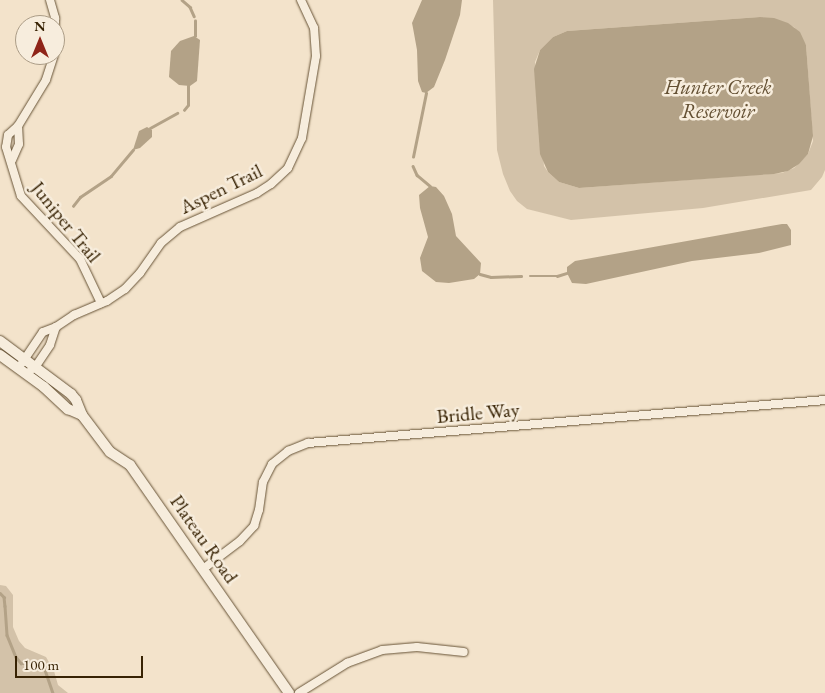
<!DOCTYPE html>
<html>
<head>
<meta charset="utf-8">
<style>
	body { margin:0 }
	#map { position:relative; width:825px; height:693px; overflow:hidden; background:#f3e3cb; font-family:"EB Garamond",serif }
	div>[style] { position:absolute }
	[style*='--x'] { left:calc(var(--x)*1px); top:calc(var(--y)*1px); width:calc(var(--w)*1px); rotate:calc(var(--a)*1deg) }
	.green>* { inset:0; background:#d3c2a9 }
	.water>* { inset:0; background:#b3a287 }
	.stream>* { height:2.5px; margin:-1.25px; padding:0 1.25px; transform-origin:1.25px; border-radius:1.25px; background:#b3a287 }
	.roads { filter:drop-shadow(0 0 1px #675336) drop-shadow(0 0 1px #675336) }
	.minor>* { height:8px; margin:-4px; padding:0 4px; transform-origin:4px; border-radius:4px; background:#f7eddd }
	.tertiary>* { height:10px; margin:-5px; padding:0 5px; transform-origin:5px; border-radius:5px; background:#f7eddd }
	span { translate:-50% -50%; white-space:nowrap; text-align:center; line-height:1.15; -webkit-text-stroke:5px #f7eddd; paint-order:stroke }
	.street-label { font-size:20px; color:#382304 }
	.water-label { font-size:21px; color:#634f32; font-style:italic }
	.north { position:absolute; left:15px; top:15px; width:50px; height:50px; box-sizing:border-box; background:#f7eddd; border:1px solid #ab9c86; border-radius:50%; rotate:0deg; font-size:14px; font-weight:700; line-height:20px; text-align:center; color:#382304 }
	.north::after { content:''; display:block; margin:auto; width:18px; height:22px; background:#8f2418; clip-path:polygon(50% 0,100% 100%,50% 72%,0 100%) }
	.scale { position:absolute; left:15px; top:656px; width:128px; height:22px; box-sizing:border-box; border:2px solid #382304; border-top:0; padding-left:6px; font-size:15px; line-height:18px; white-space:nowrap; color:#382304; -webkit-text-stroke:4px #f7eddd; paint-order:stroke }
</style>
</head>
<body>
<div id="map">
	<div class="green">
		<i style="clip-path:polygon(evenodd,493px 0,825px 0,825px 170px,822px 177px,811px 190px,703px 208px,571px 220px,527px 209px,517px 201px,510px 191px,503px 174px,497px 150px,493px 0,760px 17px,794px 27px,806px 45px,813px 141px,808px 154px,794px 168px,782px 173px,579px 188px,559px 182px,548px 172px,544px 166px,535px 62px,540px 50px,553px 37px,567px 31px,760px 17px)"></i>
		<i style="clip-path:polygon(0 585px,6px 586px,13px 595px,13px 627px,19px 641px,25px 648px,46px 657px,54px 671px,58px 685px,68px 693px,0 693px)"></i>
	</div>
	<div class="water">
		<i style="clip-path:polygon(422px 0,462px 0,460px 15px,445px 60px,434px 87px,426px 93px,422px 92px,418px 81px,417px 50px,413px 28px,412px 23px)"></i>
		<i style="clip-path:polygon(760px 17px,774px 18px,788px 23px,800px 32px,806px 45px,813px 136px,808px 154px,799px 164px,788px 171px,774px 174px,579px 188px,559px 182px,548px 172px,540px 154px,534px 69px,540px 50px,553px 37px,567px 31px)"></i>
		<i style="clip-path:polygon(194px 36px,200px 40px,197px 81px,190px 86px,179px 85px,169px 77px,171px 51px,180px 41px)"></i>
		<i style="clip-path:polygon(147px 127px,152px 130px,152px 137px,140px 148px,133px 150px,139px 131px)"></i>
		<i style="clip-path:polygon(430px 186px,436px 187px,444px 196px,452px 214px,456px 236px,481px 263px,480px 274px,474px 279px,449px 283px,436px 282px,422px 271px,420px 258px,428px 237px,420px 208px,419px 195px)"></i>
		<i style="clip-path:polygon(782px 224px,787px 224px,791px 230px,791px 245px,759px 253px,692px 261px,586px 284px,572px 283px,567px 273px,567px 267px,575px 261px)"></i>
	</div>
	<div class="stream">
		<i style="--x:182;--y:0;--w:11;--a:41"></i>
		<i style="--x:190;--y:7;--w:10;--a:66"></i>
		<i style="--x:195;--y:36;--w:15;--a:-90"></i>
		<i style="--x:184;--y:110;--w:6;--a:-51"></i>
		<i style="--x:188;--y:105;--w:19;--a:-90"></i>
		<i style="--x:150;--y:128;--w:31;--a:-29"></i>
		<i style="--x:413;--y:157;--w:65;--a:-78.5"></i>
		<i style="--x:413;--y:166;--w:10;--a:66"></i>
		<i style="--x:417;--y:175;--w:17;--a:40"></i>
		<i style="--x:73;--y:206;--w:11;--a:-52"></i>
		<i style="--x:80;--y:197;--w:37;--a:-34"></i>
		<i style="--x:111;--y:176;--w:34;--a:-50"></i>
		<i style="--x:480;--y:274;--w:11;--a:15"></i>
		<i style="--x:491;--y:277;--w:30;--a:-2"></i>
		<i style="--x:530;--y:276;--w:27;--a:0"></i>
		<i style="--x:557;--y:276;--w:10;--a:-17"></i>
		<i style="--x:0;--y:593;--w:6;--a:45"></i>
		<i style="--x:4;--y:597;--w:9;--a:84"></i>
		<i style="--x:5;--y:606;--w:29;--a:86"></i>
		<i style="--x:7;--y:635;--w:24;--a:68"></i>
		<i style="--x:16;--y:657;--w:8;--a:50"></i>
		<i style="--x:21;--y:663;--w:18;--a:-3"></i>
		<i style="--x:39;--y:662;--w:7;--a:45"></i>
		<i style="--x:44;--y:667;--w:28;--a:71"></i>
	</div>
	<div class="roads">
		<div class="minor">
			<i style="--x:50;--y:0;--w:19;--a:74"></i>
			<i style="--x:55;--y:18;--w:29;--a:90"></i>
			<i style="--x:54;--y:55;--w:26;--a:108"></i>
			<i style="--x:46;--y:80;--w:54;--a:121.3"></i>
			<i style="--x:18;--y:126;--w:13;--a:138"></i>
			<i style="--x:8;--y:135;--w:12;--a:99"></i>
			<i style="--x:6;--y:147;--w:51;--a:73"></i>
			<i style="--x:21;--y:196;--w:86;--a:46.9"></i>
			<i style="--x:80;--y:259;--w:49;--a:64.5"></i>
			<i style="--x:12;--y:160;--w:17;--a:-66"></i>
			<i style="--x:19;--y:144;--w:18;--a:-93"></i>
			<i style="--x:22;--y:363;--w:37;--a:-56"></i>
			<i style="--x:43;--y:332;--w:14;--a:-21"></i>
			<i style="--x:56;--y:327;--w:22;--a:-34"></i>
			<i style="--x:74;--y:315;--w:36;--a:-23"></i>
			<i style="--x:107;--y:301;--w:22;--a:-34"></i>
			<i style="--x:125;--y:289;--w:22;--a:-47"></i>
			<i style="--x:140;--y:273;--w:37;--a:-55"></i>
			<i style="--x:161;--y:243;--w:25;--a:-40"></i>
			<i style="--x:180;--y:227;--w:84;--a:-23.8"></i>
			<i style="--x:257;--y:193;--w:17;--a:-33"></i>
			<i style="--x:271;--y:184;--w:23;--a:-43"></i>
			<i style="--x:288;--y:168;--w:33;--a:-65"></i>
			<i style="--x:302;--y:138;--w:83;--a:-80.3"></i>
			<i style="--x:316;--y:56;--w:28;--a:-94"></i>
			<i style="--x:314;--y:28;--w:31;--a:-115"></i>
			<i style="--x:31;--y:370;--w:6;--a:-39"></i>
			<i style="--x:36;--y:366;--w:25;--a:-56"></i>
			<i style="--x:50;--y:345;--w:19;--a:-72"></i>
			<i style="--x:203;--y:569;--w:46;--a:-37.1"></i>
			<i style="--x:240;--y:541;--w:21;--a:-47"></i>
			<i style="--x:254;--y:526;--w:17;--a:-73"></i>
			<i style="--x:259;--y:510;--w:28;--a:-82"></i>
			<i style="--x:263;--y:482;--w:20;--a:-63"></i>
			<i style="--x:272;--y:464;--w:21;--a:-39"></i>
			<i style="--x:288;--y:451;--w:22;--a:-22"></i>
			<i style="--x:308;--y:443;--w:519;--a:-4.75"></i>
			<i style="--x:299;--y:693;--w:57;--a:-32"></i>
			<i style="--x:347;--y:663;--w:37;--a:-20"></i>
			<i style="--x:382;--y:650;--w:35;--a:-5"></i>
			<i style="--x:417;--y:647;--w:47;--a:6.1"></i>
		</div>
		<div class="tertiary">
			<i style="--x:0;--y:341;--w:89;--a:36.7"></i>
			<i style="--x:71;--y:394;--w:8;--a:50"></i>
			<i style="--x:76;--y:400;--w:16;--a:68"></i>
			<i style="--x:82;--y:415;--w:46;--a:52.9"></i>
			<i style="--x:110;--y:452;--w:24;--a:33"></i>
			<i style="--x:130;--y:465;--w:278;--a:55.1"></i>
			<i style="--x:0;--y:355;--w:54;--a:36"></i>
			<i style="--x:44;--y:387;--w:33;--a:43"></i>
			<i style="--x:68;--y:409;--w:15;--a:23"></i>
		</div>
	</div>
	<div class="street-label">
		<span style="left:221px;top:189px;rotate:-26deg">Aspen Trail</span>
		<span style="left:66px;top:222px;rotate:51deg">Juniper Trail</span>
		<span style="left:478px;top:413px;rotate:-5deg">Bridle Way</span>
		<span style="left:204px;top:539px;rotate:55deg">Plateau Road</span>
	</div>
	<div class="water-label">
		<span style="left:718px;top:99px">Hunter Creek<br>Reservoir</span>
	</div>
	<div class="north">N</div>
	<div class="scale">100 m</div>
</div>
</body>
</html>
